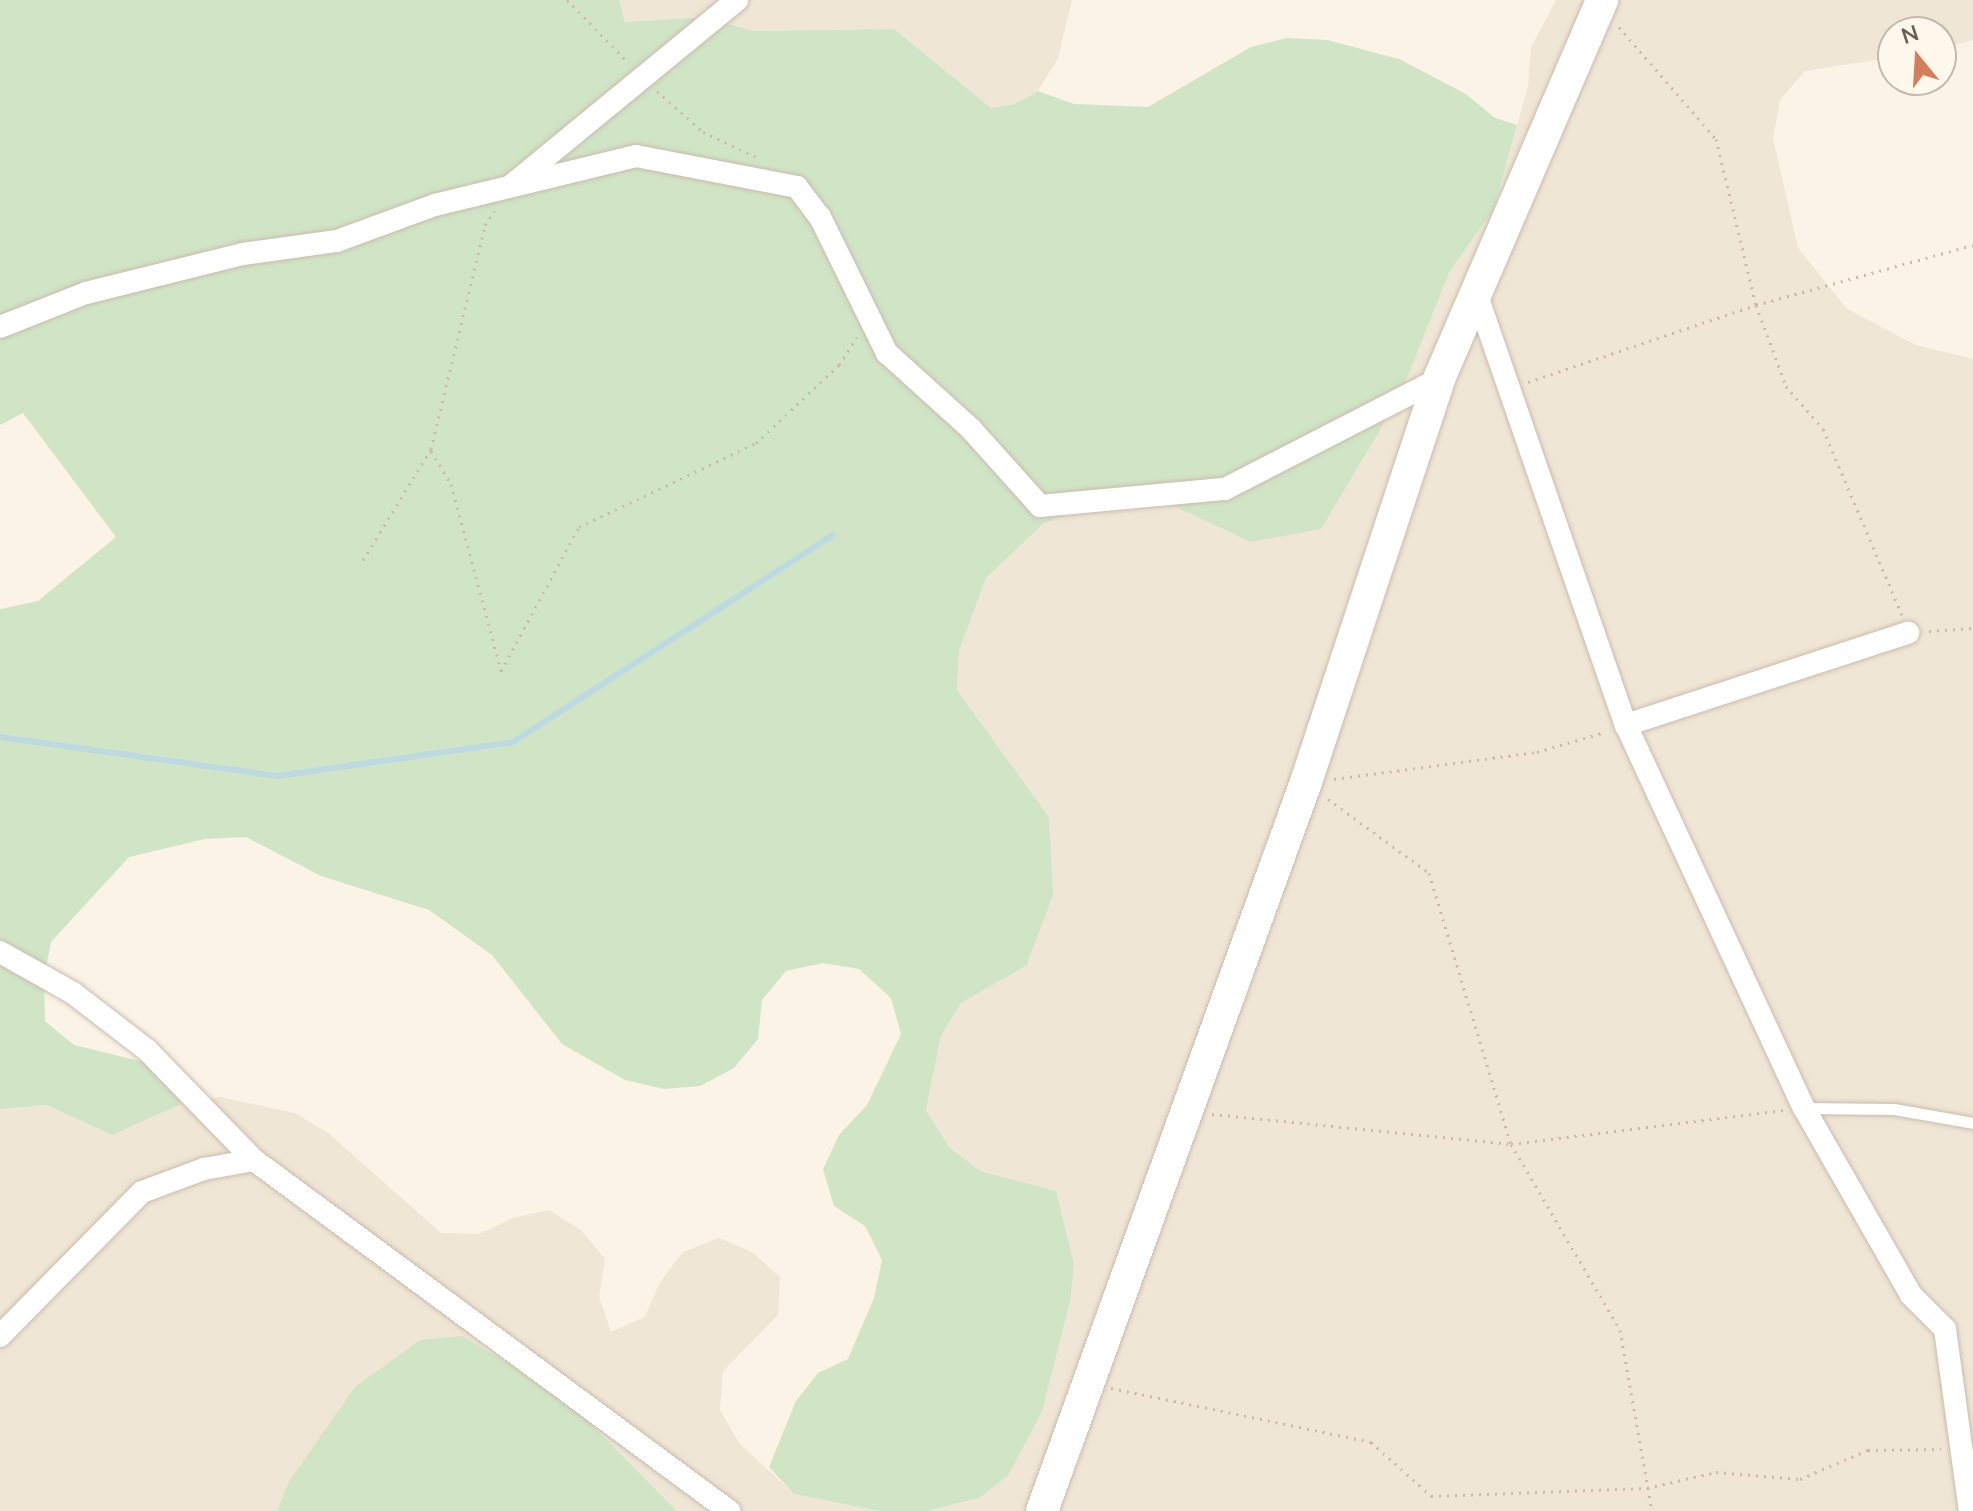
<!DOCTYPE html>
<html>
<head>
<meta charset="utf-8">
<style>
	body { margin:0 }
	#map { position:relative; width:1973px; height:1511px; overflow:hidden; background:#faf3e6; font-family:"Nunito Sans",sans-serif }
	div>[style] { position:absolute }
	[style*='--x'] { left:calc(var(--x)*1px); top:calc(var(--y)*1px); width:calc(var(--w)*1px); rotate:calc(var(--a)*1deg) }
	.residential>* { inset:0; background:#f0e6d5 }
	.green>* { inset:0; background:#d0e5c6 }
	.stream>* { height:6px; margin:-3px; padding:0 3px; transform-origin:3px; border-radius:3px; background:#bdd9e1 }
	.path>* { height:3px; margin-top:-1.5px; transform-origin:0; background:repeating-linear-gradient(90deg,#d0b9a4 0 2px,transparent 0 8px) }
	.roads { filter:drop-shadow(0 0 2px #cabcad) drop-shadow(0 0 2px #cabcad) }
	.lane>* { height:11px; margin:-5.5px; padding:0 5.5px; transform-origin:5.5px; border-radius:5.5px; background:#fff }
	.street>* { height:22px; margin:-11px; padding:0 11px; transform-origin:11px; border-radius:11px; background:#fff }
	.secondary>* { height:32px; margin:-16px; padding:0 16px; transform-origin:16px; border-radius:16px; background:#fff }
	span { translate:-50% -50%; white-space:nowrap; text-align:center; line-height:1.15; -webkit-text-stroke:8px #fdf7ec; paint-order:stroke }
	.north { position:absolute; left:1877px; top:16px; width:80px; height:80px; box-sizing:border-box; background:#fdf7ec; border:2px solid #c5b9ad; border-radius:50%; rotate:342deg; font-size:22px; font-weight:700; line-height:32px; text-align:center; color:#705c4e }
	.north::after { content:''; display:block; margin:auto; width:28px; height:36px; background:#d57e59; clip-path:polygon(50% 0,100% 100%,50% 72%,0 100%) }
</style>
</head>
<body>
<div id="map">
	<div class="residential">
		<i style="clip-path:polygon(619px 0,1072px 0,1058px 58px,1038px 91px,1014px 104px,991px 108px,894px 29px,753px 31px,705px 17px,625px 22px)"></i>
		<i style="clip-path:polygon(1556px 0,1973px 0,1973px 40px,1941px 49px,1941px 32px,1893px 32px,1893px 57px,1805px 71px,1780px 100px,1773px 138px,1798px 248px,1847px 309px,1916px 345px,1973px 359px,1973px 1511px,927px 1511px,979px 1498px,1008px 1476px,1042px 1412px,1070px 1302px,1056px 1191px,980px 1171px,949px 1147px,926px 1110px,941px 1036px,961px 1003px,1026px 966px,1049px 817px,957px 690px,959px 651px,986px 578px,1043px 524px,1112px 495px,1399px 398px,1450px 271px,1494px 209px,1528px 86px,1531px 48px)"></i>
		<i style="clip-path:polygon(220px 1097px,295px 1113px,328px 1133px,441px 1233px,479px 1234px,513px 1218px,549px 1210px,581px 1230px,605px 1259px,599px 1297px,611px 1332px,645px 1317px,660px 1282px,683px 1252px,719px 1238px,752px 1252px,780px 1277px,778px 1315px,723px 1371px,720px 1410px,739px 1443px,794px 1494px,879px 1511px,677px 1511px,564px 1397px,288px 1483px,277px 1511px,0 1511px,0 1109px,45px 1105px,112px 1135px,184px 1103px)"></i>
	</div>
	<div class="green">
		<i style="clip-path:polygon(0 0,619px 0,625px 22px,705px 17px,753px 31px,894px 29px,991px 108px,1014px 104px,1038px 91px,1074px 104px,1148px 107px,1251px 47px,1287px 38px,1327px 40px,1399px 59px,1466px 94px,1495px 118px,1517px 125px,1494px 209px,1450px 271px,1399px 398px,1321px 529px,1251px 542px,1150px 495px,1112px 495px,1043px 524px,986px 578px,959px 651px,957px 690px,1049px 817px,1053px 895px,1026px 966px,961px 1003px,941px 1036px,926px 1110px,949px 1147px,980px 1171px,1056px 1191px,1074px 1265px,1070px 1302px,1042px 1412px,1008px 1476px,979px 1498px,927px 1511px,879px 1511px,794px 1494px,769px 1467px,796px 1401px,818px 1373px,848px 1359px,874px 1298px,882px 1260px,865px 1226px,834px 1206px,823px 1169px,839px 1135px,867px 1105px,901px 1034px,891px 998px,859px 969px,823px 963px,786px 971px,762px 1000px,758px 1039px,734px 1068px,700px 1086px,664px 1089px,625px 1080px,562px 1044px,492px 955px,429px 910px,321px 876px,246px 837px,205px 839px,129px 857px,51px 942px,44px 978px,45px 1021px,74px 1045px,148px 1063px,184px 1103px,112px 1135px,46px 1105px,0 1109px,0 609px,38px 601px,116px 537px,23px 413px,0 425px)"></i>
		<i style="clip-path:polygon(462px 1336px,564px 1397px,677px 1511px,277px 1511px,288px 1483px,355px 1387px,420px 1340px)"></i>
	</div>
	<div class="stream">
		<i style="--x:0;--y:737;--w:281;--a:8"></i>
		<i style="--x:278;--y:776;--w:237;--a:-8.2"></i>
		<i style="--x:513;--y:742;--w:380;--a:-32.9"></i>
	</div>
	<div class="path">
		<i style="--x:567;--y:0;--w:88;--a:45.5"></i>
		<i style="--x:1619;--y:27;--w:148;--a:49.1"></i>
		<i style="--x:1716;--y:139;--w:171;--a:76.5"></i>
		<i style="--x:1756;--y:305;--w:86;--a:69.7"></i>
		<i style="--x:1786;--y:386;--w:57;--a:49.3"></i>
		<i style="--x:1823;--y:429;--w:202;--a:67"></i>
		<i style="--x:657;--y:91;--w:62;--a:41.7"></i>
		<i style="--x:703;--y:132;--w:59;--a:25.3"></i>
		<i style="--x:1528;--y:382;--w:241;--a:-18.7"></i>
		<i style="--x:1756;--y:305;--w:225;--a:-15.5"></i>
		<i style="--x:431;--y:451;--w:39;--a:59"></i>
		<i style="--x:451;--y:484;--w:194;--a:75"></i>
		<i style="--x:363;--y:560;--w:130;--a:-58.5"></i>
		<i style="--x:431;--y:449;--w:230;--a:-76.4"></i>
		<i style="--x:485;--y:225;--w:17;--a:-57"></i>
		<i style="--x:1929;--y:631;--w:44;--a:-3.9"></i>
		<i style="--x:501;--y:671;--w:164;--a:-61.6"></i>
		<i style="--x:579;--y:527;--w:196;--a:-25.4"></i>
		<i style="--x:756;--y:443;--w:114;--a:-43.2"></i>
		<i style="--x:839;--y:365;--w:33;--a:-57"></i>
		<i style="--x:1334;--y:779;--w:205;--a:-7.6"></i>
		<i style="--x:1537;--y:752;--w:71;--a:-16.4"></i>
		<i style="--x:1328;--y:799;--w:125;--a:36.2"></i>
		<i style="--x:1429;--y:873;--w:283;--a:73.2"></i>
		<i style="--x:1511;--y:1144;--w:216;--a:59.6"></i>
		<i style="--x:1620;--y:1330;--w:184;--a:80"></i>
		<i style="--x:1212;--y:1114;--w:301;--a:5.7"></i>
		<i style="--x:1511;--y:1144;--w:275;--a:-7.1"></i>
		<i style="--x:1111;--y:1388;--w:266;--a:11.7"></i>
		<i style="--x:1371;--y:1442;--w:81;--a:42"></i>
		<i style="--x:1431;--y:1496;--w:216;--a:-2.1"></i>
		<i style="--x:1647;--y:1488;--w:71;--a:-13.1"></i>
		<i style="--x:1716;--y:1472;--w:84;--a:4.8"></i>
		<i style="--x:1800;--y:1479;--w:74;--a:-23.1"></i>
		<i style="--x:1868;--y:1450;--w:73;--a:-0.8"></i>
	</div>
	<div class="roads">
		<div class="lane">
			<i style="--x:1804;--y:1108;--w:90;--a:0.6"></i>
			<i style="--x:1894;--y:1109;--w:80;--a:10"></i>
		</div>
		<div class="street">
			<i style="--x:513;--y:184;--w:290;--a:-39.4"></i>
			<i style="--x:1475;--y:290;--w:460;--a:70.9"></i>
			<i style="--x:1626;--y:725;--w:422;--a:65.1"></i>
			<i style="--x:1804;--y:1108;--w:215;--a:60.2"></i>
			<i style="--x:1911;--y:1295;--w:48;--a:45"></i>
			<i style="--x:1945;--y:1329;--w:184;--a:82.2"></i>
			<i style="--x:0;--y:327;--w:92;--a:-21.6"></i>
			<i style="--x:86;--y:293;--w:162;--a:-14"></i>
			<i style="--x:243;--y:254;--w:95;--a:-7.9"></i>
			<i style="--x:337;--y:241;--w:104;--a:-20.2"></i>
			<i style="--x:435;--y:205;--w:207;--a:-13.7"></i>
			<i style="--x:636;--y:156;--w:164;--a:10.9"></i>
			<i style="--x:797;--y:187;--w:38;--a:53"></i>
			<i style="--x:820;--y:217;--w:152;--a:63.8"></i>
			<i style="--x:887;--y:353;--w:113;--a:42.1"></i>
			<i style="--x:971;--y:429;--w:103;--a:48.1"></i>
			<i style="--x:1040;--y:506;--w:186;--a:-5.3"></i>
			<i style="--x:1225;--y:489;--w:241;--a:-27.2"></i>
			<i style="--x:1626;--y:725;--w:297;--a:-18.1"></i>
			<i style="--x:0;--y:952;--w:84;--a:29.3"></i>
			<i style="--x:73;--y:993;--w:93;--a:37.6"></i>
			<i style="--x:147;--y:1050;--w:153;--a:45.8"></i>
			<i style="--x:254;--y:1160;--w:591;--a:36.46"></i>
			<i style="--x:0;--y:1336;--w:202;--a:-45.4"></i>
			<i style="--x:142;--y:1192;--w:66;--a:-20.4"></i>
			<i style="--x:204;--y:1169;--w:51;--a:-10.2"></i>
		</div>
		<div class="secondary">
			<i style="--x:1042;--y:1511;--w:775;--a:-70.09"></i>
			<i style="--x:1306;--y:782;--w:424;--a:-71.7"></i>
			<i style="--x:1439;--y:379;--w:413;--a:-66.7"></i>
		</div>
	</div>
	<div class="north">N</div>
</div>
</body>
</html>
